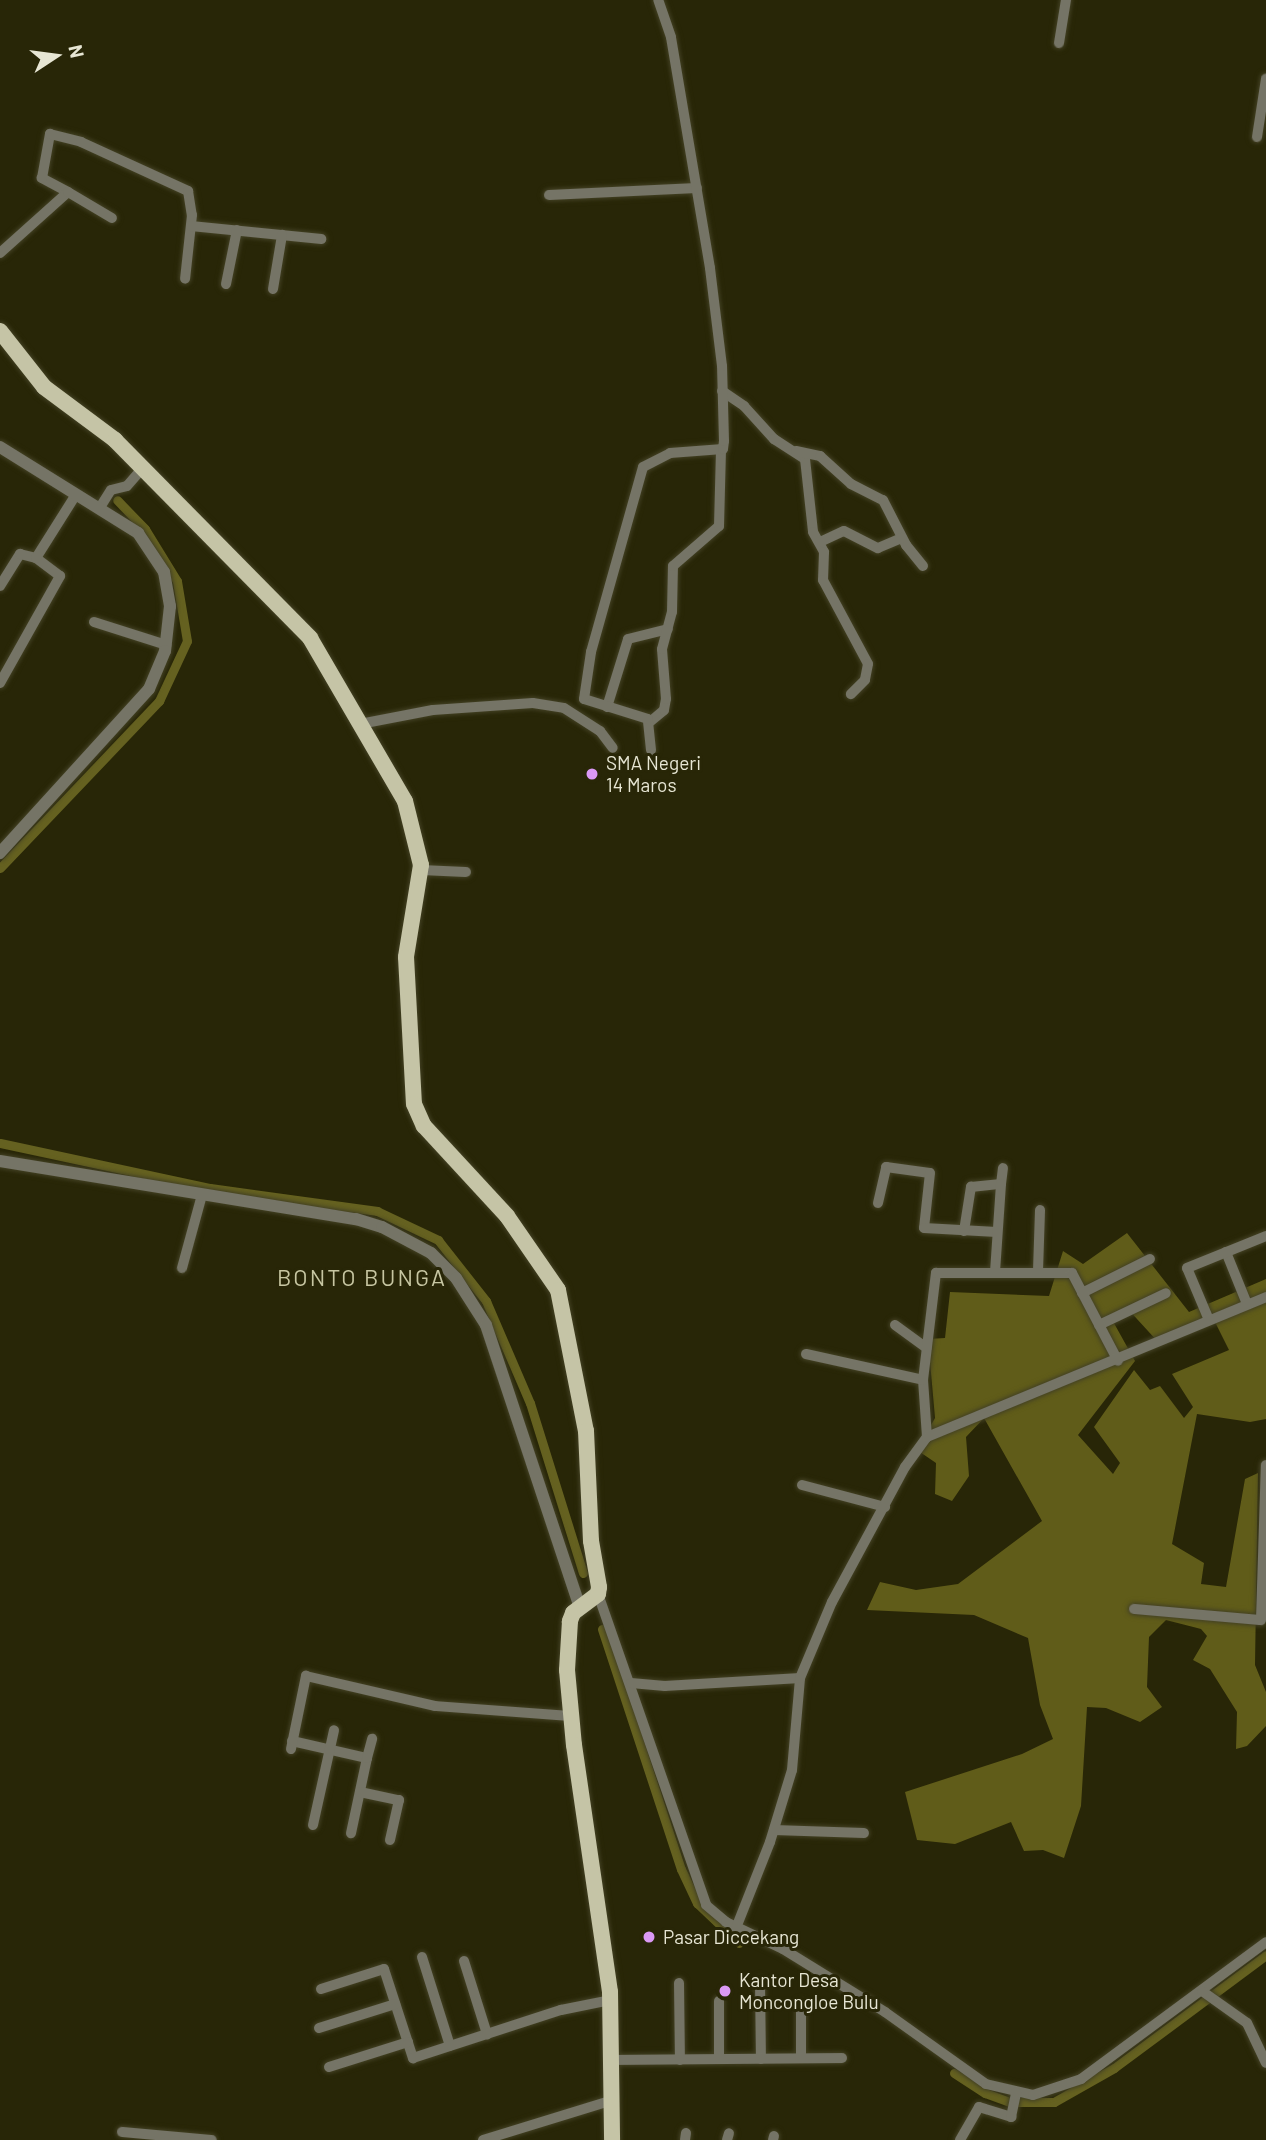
<!DOCTYPE html>
<html>
<head>
<meta charset="utf-8">
<style>
	body { margin:0 }
	#map { position:relative; width:1266px; height:2140px; overflow:hidden; background:#282607; font-family:Barlow,sans-serif }
	div>[style] { position:absolute }
	[style*='--x'] { left:calc(var(--x)*1px); top:calc(var(--y)*1px); width:calc(var(--w)*1px); rotate:calc(var(--a)*1deg) }
	.forest>* { inset:0; background:#605c19 }
	.canal>* { height:9px; margin:-4.5px; padding:0 4.5px; transform-origin:4.5px; border-radius:4.5px; background:#656120 }
	.roads { filter:drop-shadow(0 0 2px #434124) drop-shadow(0 0 2px #434124) }
	.minor>* { height:10px; margin:-5px; padding:0 5px; transform-origin:5px; border-radius:5px; background:#757466 }
	.tertiary>* { height:12px; margin:-6px; padding:0 6px; transform-origin:6px; border-radius:6px; background:#757466 }
	.primary>* { height:16px; margin:-8px; padding:0 8px; transform-origin:8px; border-radius:8px; background:#c5c4a6 }
	.dots>* { width:19px; height:19px; translate:-50% -50%; box-sizing:border-box; border:4px solid #282607; border-radius:50% }
	span { translate:-50% -50%; white-space:nowrap; text-align:center; line-height:1.15; -webkit-text-stroke:6px #282607; paint-order:stroke }
	.poi-label { font-size:19px; color:#e7e6d4 }
	.left { translate:0 -50%; text-align:left }
	.quarter-label { font-size:23px; color:#c7c6a2; letter-spacing:2px }
	.north { position:absolute; left:21px; top:21px; width:70px; height:70px; -webkit-text-stroke:5px #282607; paint-order:stroke; rotate:77deg; font-size:19px; font-weight:700; line-height:28px; text-align:center; color:#e7e6d4 }
	.north::after { content:''; display:block; margin:auto; width:24px; height:32px; background:#e7e6d4; clip-path:polygon(50% 0,100% 100%,50% 72%,0 100%) }
</style>
</head>
<body>
<div id="map">
	<div class="forest">
		<i style="clip-path:polygon(evenodd,1127px 1233px,1189px 1312px,1266px 1279px,1266px 1419px,1250px 1422px,1197px 1414px,1172px 1544px,1204px 1563px,1201px 1584px,1226px 1587px,1245px 1479px,1258px 1473px,1255px 1665px,1266px 1692px,1266px 1726px,1247px 1746px,1236px 1749px,1237px 1712px,1210px 1669px,1193px 1660px,1207px 1636px,1201px 1629px,1166px 1620px,1149px 1637px,1147px 1687px,1162px 1707px,1140px 1722px,1106px 1708px,1087px 1707px,1081px 1806px,1064px 1858px,1043px 1850px,1024px 1851px,1011px 1822px,955px 1844px,917px 1840px,905px 1792px,1022px 1754px,1053px 1739px,1040px 1705px,1028px 1638px,974px 1615px,867px 1610px,880px 1582px,916px 1590px,958px 1584px,1042px 1521px,984px 1418px,966px 1437px,969px 1476px,952px 1501px,935px 1494px,936px 1463px,917px 1450px,935px 1418px,928px 1339px,945px 1338px,950px 1292px,1049px 1296px,1063px 1251px,1083px 1264px,1127px 1233px,1126px 1307px,1159px 1343px,1213px 1318px,1229px 1350px,1172px 1374px,1193px 1407px,1184px 1418px,1160px 1386px,1150px 1390px,1134px 1370px,1094px 1427px,1120px 1463px,1113px 1474px,1078px 1435px,1135px 1361px,1110px 1316px,1126px 1307px)"></i>
	</div>
	<div class="canal">
		<i style="--x:0;--y:868;--w:231;--a:-46.4"></i>
		<i style="--x:159;--y:701;--w:66;--a:-65"></i>
		<i style="--x:187;--y:641;--w:61;--a:-99.5"></i>
		<i style="--x:177;--y:581;--w:61;--a:-121.6"></i>
		<i style="--x:145;--y:529;--w:40;--a:-134"></i>
		<i style="--x:0;--y:1143;--w:215;--a:12.1"></i>
		<i style="--x:210;--y:1188;--w:169;--a:7.8"></i>
		<i style="--x:377;--y:1211;--w:68;--a:25.4"></i>
		<i style="--x:438;--y:1240;--w:78;--a:51.8"></i>
		<i style="--x:486;--y:1301;--w:111;--a:66.7"></i>
		<i style="--x:530;--y:1403;--w:178;--a:72.7"></i>
		<i style="--x:602;--y:1629;--w:253;--a:71.8"></i>
		<i style="--x:681;--y:1869;--w:38;--a:65"></i>
		<i style="--x:697;--y:1903;--w:58;--a:43.6"></i>
		<i style="--x:954;--y:2073;--w:37;--a:33"></i>
		<i style="--x:985;--y:2093;--w:27;--a:20"></i>
		<i style="--x:1010;--y:2102;--w:44;--a:0"></i>
		<i style="--x:1054;--y:2102;--w:69;--a:-29.5"></i>
		<i style="--x:1114;--y:2068;--w:189;--a:-36.6"></i>
	</div>
	<div class="roads">
		<div class="minor">
			<i style="--x:1059;--y:43;--w:44;--a:-80.8"></i>
			<i style="--x:1257;--y:137;--w:59;--a:-81.2"></i>
			<i style="--x:68;--y:192;--w:30;--a:-152"></i>
			<i style="--x:42;--y:178;--w:45;--a:-79.7"></i>
			<i style="--x:50;--y:134;--w:32;--a:14"></i>
			<i style="--x:81;--y:142;--w:118;--a:24.6"></i>
			<i style="--x:188;--y:191;--w:24;--a:81"></i>
			<i style="--x:192;--y:215;--w:64;--a:96.2"></i>
			<i style="--x:549;--y:195;--w:148;--a:-2.7"></i>
			<i style="--x:191;--y:226;--w:131;--a:5.7"></i>
			<i style="--x:0;--y:253;--w:91;--a:-41.9"></i>
			<i style="--x:68;--y:192;--w:51;--a:30.6"></i>
			<i style="--x:226;--y:284;--w:55;--a:-78.5"></i>
			<i style="--x:273;--y:289;--w:55;--a:-80.5"></i>
			<i style="--x:722;--y:391;--w:27;--a:34"></i>
			<i style="--x:744;--y:406;--w:45;--a:47.7"></i>
			<i style="--x:774;--y:439;--w:37;--a:33"></i>
			<i style="--x:805;--y:459;--w:73;--a:83.7"></i>
			<i style="--x:813;--y:532;--w:23;--a:61"></i>
			<i style="--x:824;--y:552;--w:28;--a:92"></i>
			<i style="--x:823;--y:580;--w:95;--a:61.8"></i>
			<i style="--x:868;--y:664;--w:16;--a:101"></i>
			<i style="--x:865;--y:680;--w:20;--a:135"></i>
			<i style="--x:796;--y:451;--w:25;--a:12"></i>
			<i style="--x:820;--y:456;--w:42;--a:42.1"></i>
			<i style="--x:851;--y:484;--w:36;--a:27"></i>
			<i style="--x:883;--y:500;--w:51;--a:62.9"></i>
			<i style="--x:906;--y:545;--w:27;--a:51"></i>
			<i style="--x:99;--y:509;--w:22;--a:-58"></i>
			<i style="--x:111;--y:490;--w:16;--a:-14"></i>
			<i style="--x:127;--y:486;--w:23;--a:-49"></i>
			<i style="--x:820;--y:542;--w:26;--a:-25"></i>
			<i style="--x:844;--y:531;--w:38;--a:27"></i>
			<i style="--x:878;--y:548;--w:26;--a:-23"></i>
			<i style="--x:0;--y:586;--w:38;--a:-58"></i>
			<i style="--x:20;--y:554;--w:16;--a:14"></i>
			<i style="--x:94;--y:622;--w:76;--a:17.7"></i>
			<i style="--x:0;--y:683;--w:123;--a:-60.7"></i>
			<i style="--x:60;--y:576;--w:30;--a:-143"></i>
			<i style="--x:36;--y:558;--w:73;--a:-57.8"></i>
			<i style="--x:607;--y:707;--w:71;--a:-72.8"></i>
			<i style="--x:628;--y:639;--w:41;--a:-14"></i>
			<i style="--x:651;--y:721;--w:17;--a:-40"></i>
			<i style="--x:664;--y:710;--w:11;--a:-80"></i>
			<i style="--x:666;--y:699;--w:50;--a:-94.6"></i>
			<i style="--x:662;--y:649;--w:38;--a:-75"></i>
			<i style="--x:672;--y:612;--w:46;--a:-88.8"></i>
			<i style="--x:673;--y:566;--w:61;--a:-41"></i>
			<i style="--x:719;--y:526;--w:77;--a:-88.5"></i>
			<i style="--x:360;--y:724;--w:74;--a:-10.9"></i>
			<i style="--x:433;--y:710;--w:100;--a:-4"></i>
			<i style="--x:533;--y:703;--w:31;--a:9"></i>
			<i style="--x:564;--y:708;--w:43;--a:32.6"></i>
			<i style="--x:600;--y:731;--w:21;--a:53"></i>
			<i style="--x:651;--y:750;--w:31;--a:-96"></i>
			<i style="--x:648;--y:719;--w:67;--a:-162.6"></i>
			<i style="--x:584;--y:699;--w:48;--a:-81.5"></i>
			<i style="--x:591;--y:652;--w:192;--a:-74.3"></i>
			<i style="--x:643;--y:467;--w:30;--a:-27"></i>
			<i style="--x:670;--y:453;--w:53;--a:-4.3"></i>
			<i style="--x:723;--y:449;--w:8;--a:-83"></i>
			<i style="--x:724;--y:441;--w:75;--a:-91.5"></i>
			<i style="--x:722;--y:366;--w:99;--a:-97"></i>
			<i style="--x:710;--y:268;--w:234;--a:-99.6"></i>
			<i style="--x:671;--y:37;--w:39;--a:-109"></i>
			<i style="--x:421;--y:870;--w:45;--a:2.5"></i>
			<i style="--x:1001;--y:1184;--w:16;--a:-83"></i>
			<i style="--x:878;--y:1203;--w:37;--a:-77"></i>
			<i style="--x:886;--y:1167;--w:44;--a:7.8"></i>
			<i style="--x:930;--y:1173;--w:55;--a:96.2"></i>
			<i style="--x:924;--y:1228;--w:73;--a:3.1"></i>
			<i style="--x:964;--y:1231;--w:45;--a:-81"></i>
			<i style="--x:971;--y:1187;--w:30;--a:-6"></i>
			<i style="--x:1001;--y:1184;--w:88;--a:93.9"></i>
			<i style="--x:1226;--y:1252;--w:56;--a:68"></i>
			<i style="--x:182;--y:1268;--w:76;--a:-74.7"></i>
			<i style="--x:1038;--y:1271;--w:61;--a:-88.1"></i>
			<i style="--x:1082;--y:1293;--w:76;--a:-26.6"></i>
			<i style="--x:1209;--y:1320;--w:56;--a:-112.9"></i>
			<i style="--x:1187;--y:1268;--w:85;--a:-22.1"></i>
			<i style="--x:895;--y:1325;--w:39;--a:36"></i>
			<i style="--x:1099;--y:1325;--w:74;--a:-25.5"></i>
			<i style="--x:806;--y:1354;--w:120;--a:12.5"></i>
			<i style="--x:927;--y:1437;--w:57;--a:-94"></i>
			<i style="--x:923;--y:1380;--w:108;--a:-83.1"></i>
			<i style="--x:936;--y:1273;--w:136;--a:0"></i>
			<i style="--x:1072;--y:1273;--w:99;--a:62.4"></i>
			<i style="--x:802;--y:1485;--w:86;--a:14.8"></i>
			<i style="--x:598;--y:1594;--w:329;--a:70.8"></i>
			<i style="--x:706;--y:1905;--w:26;--a:40"></i>
			<i style="--x:726;--y:1922;--w:63;--a:25.3"></i>
			<i style="--x:783;--y:1949;--w:120;--a:31.7"></i>
			<i style="--x:885;--y:2012;--w:124;--a:35.5"></i>
			<i style="--x:986;--y:2084;--w:48;--a:13.2"></i>
			<i style="--x:1033;--y:2095;--w:51;--a:-18.4"></i>
			<i style="--x:1081;--y:2079;--w:230;--a:-36.5"></i>
			<i style="--x:1134;--y:1609;--w:127;--a:5"></i>
			<i style="--x:1261;--y:1620;--w:155;--a:-88.2"></i>
			<i style="--x:631;--y:1683;--w:34;--a:5"></i>
			<i style="--x:665;--y:1686;--w:135;--a:-3.4"></i>
			<i style="--x:292;--y:1741;--w:77;--a:12.8"></i>
			<i style="--x:367;--y:1758;--w:77;--a:102"></i>
			<i style="--x:291;--y:1749;--w:75;--a:-78.4"></i>
			<i style="--x:306;--y:1676;--w:132;--a:13.1"></i>
			<i style="--x:435;--y:1706;--w:137;--a:4.2"></i>
			<i style="--x:367;--y:1758;--w:20;--a:-75"></i>
			<i style="--x:360;--y:1792;--w:40;--a:12"></i>
			<i style="--x:399;--y:1800;--w:41;--a:102.7"></i>
			<i style="--x:313;--y:1825;--w:97;--a:-77.5"></i>
			<i style="--x:774;--y:1830;--w:90;--a:1.9"></i>
			<i style="--x:736;--y:1928;--w:92;--a:-68.4"></i>
			<i style="--x:770;--y:1842;--w:75;--a:-73"></i>
			<i style="--x:792;--y:1770;--w:92;--a:-85"></i>
			<i style="--x:800;--y:1678;--w:82;--a:-67.2"></i>
			<i style="--x:832;--y:1602;--w:153;--a:-61.6"></i>
			<i style="--x:905;--y:1467;--w:37;--a:-54"></i>
			<i style="--x:927;--y:1437;--w:367;--a:-22.4"></i>
			<i style="--x:422;--y:1957;--w:93;--a:72.5"></i>
			<i style="--x:464;--y:1961;--w:77;--a:72.5"></i>
			<i style="--x:760;--y:1982;--w:77;--a:89.3"></i>
			<i style="--x:679;--y:1983;--w:77;--a:89.3"></i>
			<i style="--x:321;--y:1989;--w:66;--a:-17.6"></i>
			<i style="--x:384;--y:1969;--w:94;--a:72"></i>
			<i style="--x:413;--y:2058;--w:156;--a:-18"></i>
			<i style="--x:561;--y:2010;--w:50;--a:-11.5"></i>
			<i style="--x:1202;--y:1991;--w:55;--a:35.4"></i>
			<i style="--x:1247;--y:2023;--w:44;--a:64.6"></i>
			<i style="--x:719;--y:2001;--w:58;--a:90"></i>
			<i style="--x:801;--y:2005;--w:53;--a:90"></i>
			<i style="--x:319;--y:2028;--w:80;--a:-17.5"></i>
			<i style="--x:612;--y:2060;--w:230;--a:-0.5"></i>
			<i style="--x:329;--y:2067;--w:83;--a:-17.6"></i>
			<i style="--x:122;--y:2132;--w:90;--a:5.1"></i>
			<i style="--x:483;--y:2140;--w:136;--a:-17.1"></i>
			<i style="--x:685;--y:2140;--w:7;--a:-82"></i>
			<i style="--x:727;--y:2140;--w:7;--a:-74"></i>
			<i style="--x:773;--y:2140;--w:4;--a:-76"></i>
			<i style="--x:960;--y:2140;--w:38;--a:-60"></i>
			<i style="--x:979;--y:2107;--w:34;--a:17"></i>
			<i style="--x:1011;--y:2117;--w:25;--a:-78"></i>
		</div>
		<div class="tertiary">
			<i style="--x:0;--y:447;--w:163;--a:31.9"></i>
			<i style="--x:138;--y:533;--w:47;--a:56.3"></i>
			<i style="--x:164;--y:572;--w:35;--a:80"></i>
			<i style="--x:170;--y:606;--w:45;--a:96.3"></i>
			<i style="--x:165;--y:651;--w:41;--a:112.8"></i>
			<i style="--x:149;--y:689;--w:222;--a:132.3"></i>
			<i style="--x:0;--y:1161;--w:361;--a:9.3"></i>
			<i style="--x:356;--y:1219;--w:27;--a:17"></i>
			<i style="--x:382;--y:1227;--w:55;--a:28"></i>
			<i style="--x:431;--y:1253;--w:35;--a:45"></i>
			<i style="--x:456;--y:1278;--w:56;--a:57.4"></i>
			<i style="--x:486;--y:1325;--w:297;--a:71.6"></i>
		</div>
		<div class="primary">
			<i style="--x:0;--y:331;--w:71;--a:51.8"></i>
			<i style="--x:44;--y:387;--w:89;--a:36.7"></i>
			<i style="--x:115;--y:440;--w:278;--a:45.4"></i>
			<i style="--x:310;--y:638;--w:189;--a:59.8"></i>
			<i style="--x:405;--y:801;--w:66;--a:76"></i>
			<i style="--x:421;--y:865;--w:93;--a:99.3"></i>
			<i style="--x:406;--y:957;--w:147;--a:86.9"></i>
			<i style="--x:414;--y:1104;--w:24;--a:66"></i>
			<i style="--x:424;--y:1126;--w:122;--a:47.3"></i>
			<i style="--x:507;--y:1216;--w:90;--a:55.4"></i>
			<i style="--x:558;--y:1290;--w:144;--a:78.8"></i>
			<i style="--x:586;--y:1431;--w:110;--a:87.4"></i>
			<i style="--x:591;--y:1541;--w:47;--a:80.1"></i>
			<i style="--x:599;--y:1587;--w:7;--a:98"></i>
			<i style="--x:598;--y:1594;--w:31;--a:143"></i>
			<i style="--x:573;--y:1613;--w:9;--a:111"></i>
			<i style="--x:570;--y:1621;--w:49;--a:93.5"></i>
			<i style="--x:567;--y:1670;--w:75;--a:84.7"></i>
			<i style="--x:574;--y:1745;--w:250;--a:81.7"></i>
			<i style="--x:610;--y:1992;--w:148;--a:89.2"></i>
		</div>
	</div>
	<div class="dots">
		<i style="left:592px;top:774px;background:#db99f5"></i>
		<i style="left:649px;top:1937px;background:#db99f5"></i>
		<i style="left:725px;top:1991px;background:#db99f5"></i>
	</div>
	<div class="poi-label">
		<span class="left" style="left:606px;top:774px">SMA Negeri<br>14 Maros</span>
		<span class="left" style="left:663px;top:1937px">Pasar Diccekang</span>
		<span class="left" style="left:739px;top:1991px">Kantor Desa<br>Moncongloe Bulu</span>
	</div>
	<div class="quarter-label">
		<span style="left:362px;top:1277px">BONTO BUNGA</span>
	</div>
	<div class="north">N</div>
</div>
</body>
</html>
